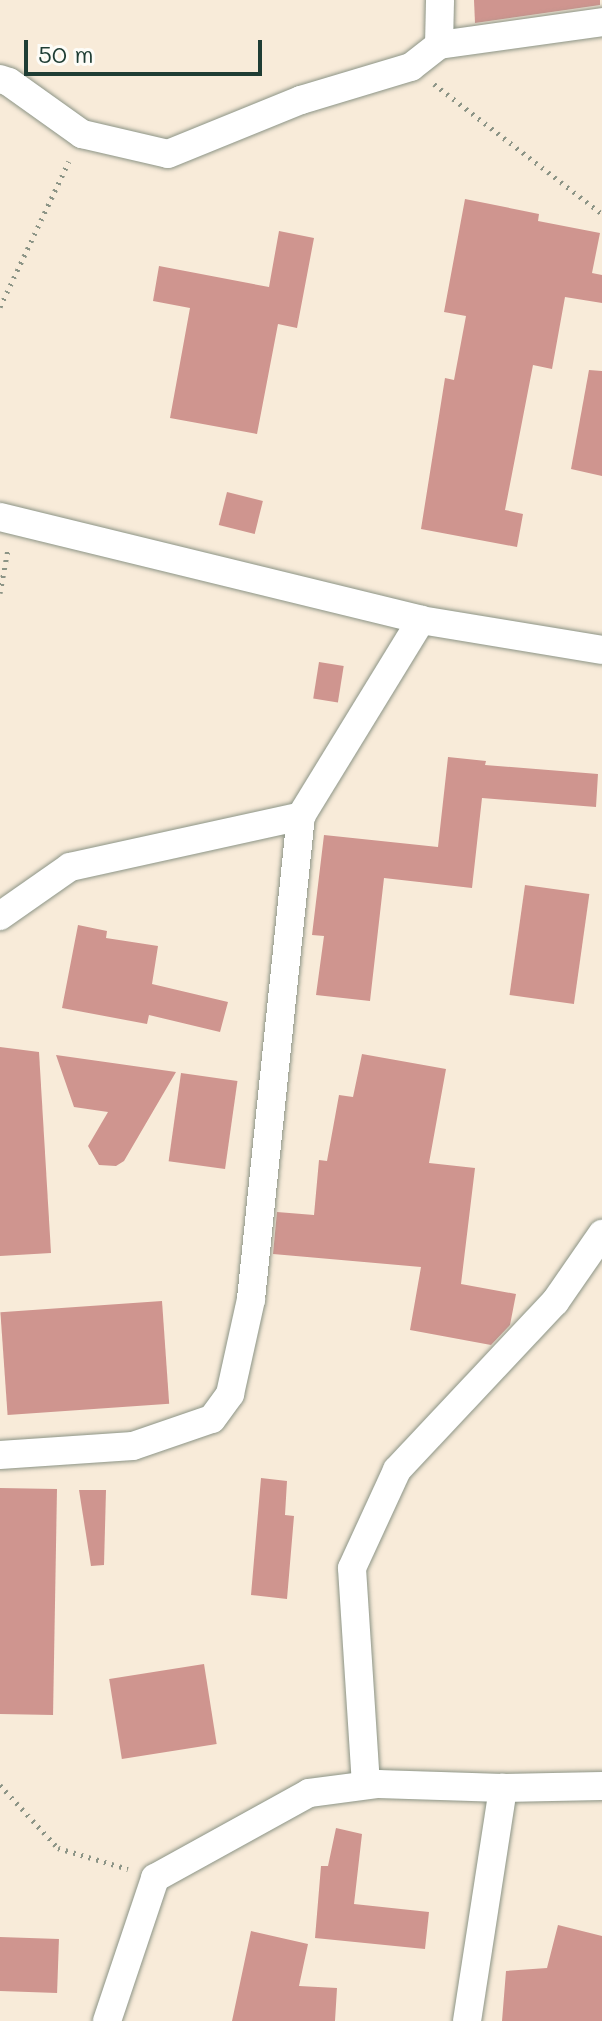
<!DOCTYPE html>
<html>
<head>
<meta charset="utf-8">
<style>
	body { margin:0 }
	#map { position:relative; width:602px; height:2021px; overflow:hidden; background:#f8ebd9; font-family:Mali,sans-serif }
	div>[style] { position:absolute }
	[style*='--x'] { left:calc(var(--x)*1px); top:calc(var(--y)*1px); width:calc(var(--w)*1px); rotate:calc(var(--a)*1deg) }
	.building>* { inset:0; background:#cf958f; transform-origin:0 0 }
	.path>* { height:5px; margin-top:-2.5px; transform-origin:0; background:repeating-linear-gradient(90deg,#8c9486 0 2px,transparent 0 8px) }
	.roads { filter:drop-shadow(0 0 2px #8c9486) drop-shadow(0 0 2px #8c9486) }
	.street>* { height:28px; margin:-14px; padding:0 14px; transform-origin:14px; border-radius:14px; background:#fff }
	span { translate:-50% -50%; white-space:nowrap; text-align:center; line-height:1.15; -webkit-text-stroke:8px #fdfcf7; paint-order:stroke }
	.scale { position:absolute; left:24px; top:40px; width:238px; height:36px; box-sizing:border-box; border:4px solid #1f3d34; border-top:0; padding-left:10px; font-size:24px; line-height:28px; white-space:nowrap; color:#1f3d34; -webkit-text-stroke:6px #fdfcf7; paint-order:stroke }
</style>
</head>
<body>
<div id="map">
	<div class="building">
		<i style="clip-path:polygon(474px 0,600px 0,600px 5px,475px 23px)"></i>
		<i style="clip-path:polygon(465px 199px,539px 214px,538px 221px,600px 233px,592px 273px,602px 275px,602px 303px,565px 297px,552px 369px,533px 365px,505px 510px,523px 514px,517px 547px,421px 529px,445px 378px,454px 380px,466px 316px,444px 312px)"></i>
		<i style="clip-path:polygon(279px 231px,314px 238px,297px 328px,278px 324px,257px 434px,170px 418px,190px 308px,153px 301px,159px 266px,269px 287px)"></i>
		<i style="clip-path:polygon(589px 370px,602px 371px,602px 476px,571px 469px)"></i>
		<i style="left:227px;top:492px;width:37px;height:34px;rotate:14deg"></i>
		<i style="left:319px;top:662px;width:25px;height:37px;rotate:9deg"></i>
		<i style="clip-path:polygon(448px 757px,486px 761px,485px 765px,598px 774px,596px 807px,482px 798px,472px 888px,384px 878px,370px 1001px,316px 995px,324px 936px,312px 935px,324px 835px,438px 847px)"></i>
		<i style="left:525px;top:885px;width:65px;height:111px;rotate:8deg"></i>
		<i style="clip-path:polygon(78px 925px,107px 931px,106px 938px,158px 946px,152px 984px,228px 1002px,220px 1032px,149px 1015px,147px 1024px,62px 1008px)"></i>
		<i style="clip-path:polygon(0 1047px,39px 1052px,51px 1253px,0 1256px)"></i>
		<i style="clip-path:polygon(362px 1054px,446px 1069px,429px 1163px,475px 1168px,461px 1284px,516px 1294px,510px 1325px,491px 1345px,410px 1330px,421px 1267px,273px 1254px,277px 1212px,314px 1215px,319px 1160px,327px 1161px,339px 1095px,353px 1097px)"></i>
		<i style="clip-path:polygon(56px 1055px,176px 1072px,124px 1161px,116px 1166px,99px 1165px,88px 1146px,108px 1112px,74px 1107px)"></i>
		<i style="left:181px;top:1073px;width:57px;height:89px;rotate:8deg"></i>
		<i style="left:162px;top:1301px;width:103px;height:162px;rotate:86deg"></i>
		<i style="clip-path:polygon(261px 1478px,287px 1481px,285px 1515px,294px 1516px,287px 1599px,251px 1595px)"></i>
		<i style="left:0;top:1488px;width:57px;height:226px;rotate:1deg"></i>
		<i style="clip-path:polygon(79px 1490px,106px 1490px,104px 1565px,91px 1566px)"></i>
		<i style="left:204px;top:1664px;width:81px;height:96px;rotate:81deg"></i>
		<i style="clip-path:polygon(336px 1828px,362px 1834px,354px 1904px,429px 1912px,425px 1949px,315px 1938px,321px 1866px,328px 1866px)"></i>
		<i style="clip-path:polygon(558px 1925px,602px 1936px,602px 2021px,502px 2021px,506px 1971px,547px 1968px)"></i>
		<i style="clip-path:polygon(251px 1931px,308px 1944px,299px 1986px,337px 1988px,335px 2021px,232px 2021px)"></i>
		<i style="left:0;top:1937px;width:59px;height:54px;rotate:2deg"></i>
	</div>
	<div class="path">
		<i style="--x:434;--y:84;--w:212;--a:37.7"></i>
		<i style="--x:0;--y:307;--w:161;--a:-64.7"></i>
		<i style="--x:0;--y:593;--w:45;--a:-79.7"></i>
		<i style="--x:0;--y:1785;--w:86;--a:47.4"></i>
		<i style="--x:58;--y:1848;--w:73;--a:16.7"></i>
	</div>
	<div class="roads">
		<div class="street">
			<i style="--x:439;--y:45;--w:45;--a:-88.7"></i>
			<i style="--x:0;--y:79;--w:9;--a:18"></i>
			<i style="--x:9;--y:82;--w:90;--a:35.5"></i>
			<i style="--x:82;--y:134;--w:88;--a:13.1"></i>
			<i style="--x:168;--y:154;--w:144;--a:-22.1"></i>
			<i style="--x:301;--y:100;--w:115;--a:-16.7"></i>
			<i style="--x:411;--y:67;--w:36;--a:-38"></i>
			<i style="--x:439;--y:45;--w:165;--a:-8"></i>
			<i style="--x:0;--y:517;--w:433;--a:13.7"></i>
			<i style="--x:421;--y:620;--w:183;--a:9.4"></i>
			<i style="--x:0;--y:916;--w:85;--a:-35"></i>
			<i style="--x:70;--y:867;--w:237;--a:-12.4"></i>
			<i style="--x:0;--y:1455;--w:133;--a:-3.9"></i>
			<i style="--x:133;--y:1446;--w:83;--a:-18.9"></i>
			<i style="--x:212;--y:1419;--w:31;--a:-54"></i>
			<i style="--x:230;--y:1394;--w:97;--a:-77.5"></i>
			<i style="--x:251;--y:1299;--w:486;--a:-84.1"></i>
			<i style="--x:301;--y:816;--w:230;--a:-58.5"></i>
			<i style="--x:366;--y:1785;--w:217;--a:-93.7"></i>
			<i style="--x:352;--y:1568;--w:108;--a:-65.3"></i>
			<i style="--x:397;--y:1470;--w:231;--a:-46.8"></i>
			<i style="--x:555;--y:1302;--w:83;--a:-55.3"></i>
			<i style="--x:107;--y:2021;--w:151;--a:-71.4"></i>
			<i style="--x:155;--y:1878;--w:176;--a:-28.9"></i>
			<i style="--x:309;--y:1793;--w:70;--a:-7.4"></i>
			<i style="--x:378;--y:1784;--w:125;--a:1.8"></i>
			<i style="--x:503;--y:1788;--w:99;--a:-1.2"></i>
			<i style="--x:467;--y:2021;--w:236;--a:-81.2"></i>
		</div>
	</div>
	<div class="scale">50 m</div>
</div>
</body>
</html>
